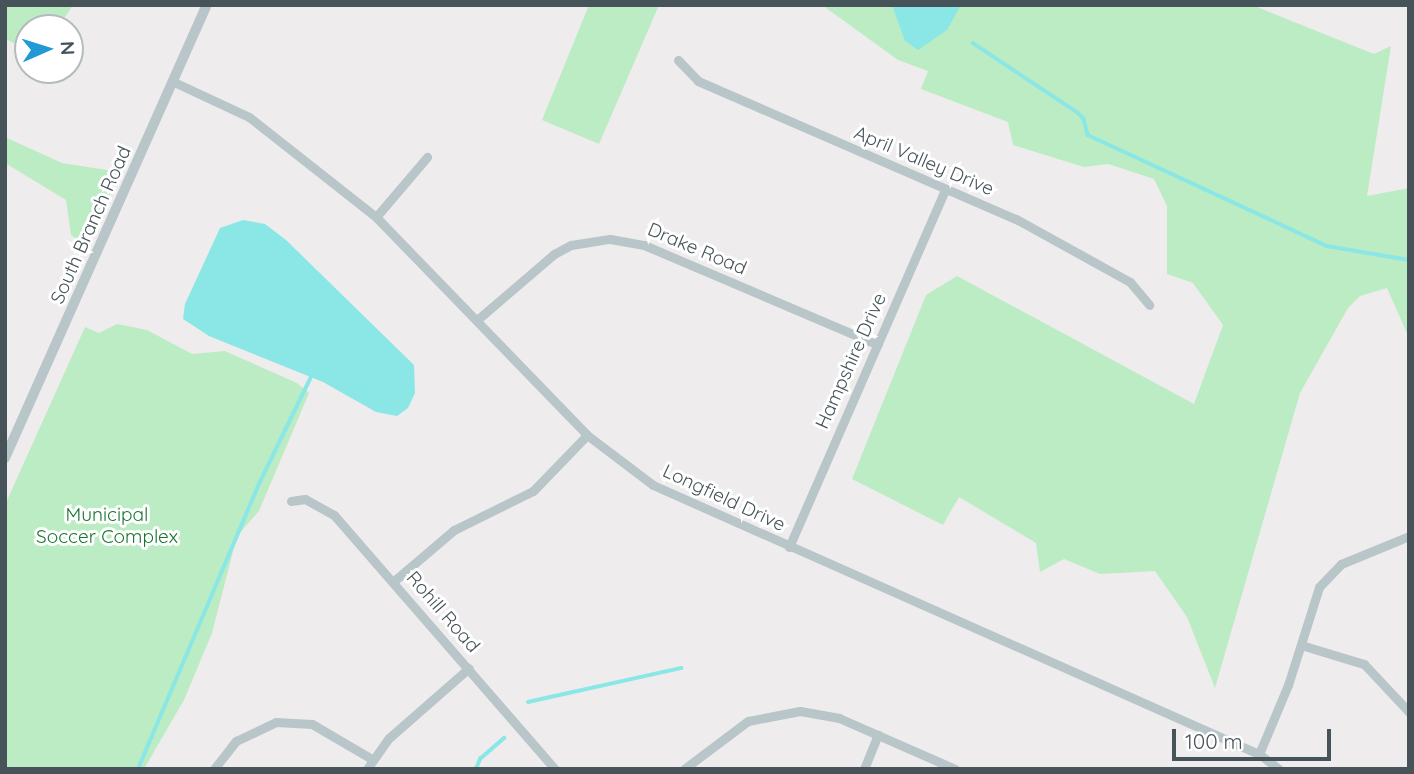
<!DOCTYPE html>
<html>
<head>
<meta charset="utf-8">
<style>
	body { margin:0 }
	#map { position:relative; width:1414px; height:774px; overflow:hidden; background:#efeced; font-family:Quicksand,sans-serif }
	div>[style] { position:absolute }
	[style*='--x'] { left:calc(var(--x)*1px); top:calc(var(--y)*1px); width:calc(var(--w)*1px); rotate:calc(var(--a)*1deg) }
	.green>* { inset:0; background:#bcecc3 }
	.water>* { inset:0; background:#8ae7e5 }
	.stream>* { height:3.5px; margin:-1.75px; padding:0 1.75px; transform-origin:1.75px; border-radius:1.75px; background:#8ae7e5 }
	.minor>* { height:9px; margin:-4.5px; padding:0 4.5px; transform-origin:4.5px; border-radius:4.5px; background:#b8c5c9 }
	.tertiary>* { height:10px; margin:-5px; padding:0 5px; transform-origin:5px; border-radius:5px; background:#b8c5c9 }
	span { translate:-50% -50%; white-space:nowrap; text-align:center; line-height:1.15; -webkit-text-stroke:6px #fff; paint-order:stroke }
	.street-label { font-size:19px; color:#465459 }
	.park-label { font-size:19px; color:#1a7633 }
	.frame { position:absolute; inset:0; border:7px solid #465459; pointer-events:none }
	.north { position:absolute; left:14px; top:14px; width:70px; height:70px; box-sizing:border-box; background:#fff; border:2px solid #b5bbbd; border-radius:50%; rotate:87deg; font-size:19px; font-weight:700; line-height:28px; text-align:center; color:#465459 }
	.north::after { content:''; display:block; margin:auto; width:24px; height:32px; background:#2099d5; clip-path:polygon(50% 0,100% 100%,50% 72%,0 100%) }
	.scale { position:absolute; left:1172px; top:729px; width:159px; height:32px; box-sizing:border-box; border:4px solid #465459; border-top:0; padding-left:9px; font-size:21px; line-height:24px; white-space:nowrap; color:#465459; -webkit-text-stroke:5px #fff; paint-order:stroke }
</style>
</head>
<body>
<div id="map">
	<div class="green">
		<i style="clip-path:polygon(5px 5px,73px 5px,58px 28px,28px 28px,28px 49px,5px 39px)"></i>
		<i style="clip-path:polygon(589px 5px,659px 5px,599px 144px,542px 120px)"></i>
		<i style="clip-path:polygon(822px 5px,1252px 5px,1374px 54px,1391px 46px,1367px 196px,1409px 188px,1409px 338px,1387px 288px,1360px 296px,1348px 308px,1300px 393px,1215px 688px,1187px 617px,1155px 571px,1100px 574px,1064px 559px,1040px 572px,1036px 543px,959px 497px,943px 525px,852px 479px,926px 295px,957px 276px,1194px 404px,1223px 325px,1193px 283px,1167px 274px,1167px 206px,1154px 179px,1108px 164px,1084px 167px,1013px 145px,1008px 122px,921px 89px,928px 71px,898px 60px)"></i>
		<i style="clip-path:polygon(5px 137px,62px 163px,120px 172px,87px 247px,71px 235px,66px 200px,5px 163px)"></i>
		<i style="clip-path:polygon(117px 324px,147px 330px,192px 354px,225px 351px,297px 383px,309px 393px,259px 511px,237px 536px,212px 633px,184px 700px,144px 769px,5px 769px,5px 505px,85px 327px,99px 333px)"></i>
	</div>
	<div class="water">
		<i style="clip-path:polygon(892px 5px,961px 5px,947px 30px,918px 50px,905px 41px)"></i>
		<i style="clip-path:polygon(243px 220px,265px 224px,286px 240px,414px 365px,415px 393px,408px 408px,397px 416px,376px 412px,323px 382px,209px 336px,183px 319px,185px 304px,220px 228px)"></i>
	</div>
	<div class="stream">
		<i style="--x:973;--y:43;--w:125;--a:33.6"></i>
		<i style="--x:1077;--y:112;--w:10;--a:45"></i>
		<i style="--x:1084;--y:119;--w:16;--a:76"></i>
		<i style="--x:1088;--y:135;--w:264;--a:24.9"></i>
		<i style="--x:1327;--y:246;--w:83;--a:9.7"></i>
		<i style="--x:528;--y:702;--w:157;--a:-12.5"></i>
		<i style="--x:138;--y:769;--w:310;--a:-67"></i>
		<i style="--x:259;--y:484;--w:121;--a:-64.1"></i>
		<i style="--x:476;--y:769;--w:11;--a:-68"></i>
		<i style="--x:480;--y:759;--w:32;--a:-41"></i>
	</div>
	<div class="minor">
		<i style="--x:678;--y:60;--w:29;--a:46"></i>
		<i style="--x:698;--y:81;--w:347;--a:23.5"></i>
		<i style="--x:1016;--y:219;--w:130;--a:28.9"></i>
		<i style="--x:1130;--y:282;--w:30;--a:50"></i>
		<i style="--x:174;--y:82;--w:83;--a:25"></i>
		<i style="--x:249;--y:117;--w:162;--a:38.2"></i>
		<i style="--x:376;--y:217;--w:303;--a:45.9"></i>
		<i style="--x:587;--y:435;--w:83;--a:37.1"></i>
		<i style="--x:653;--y:485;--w:663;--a:23.94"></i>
		<i style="--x:1259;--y:754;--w:25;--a:37"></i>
		<i style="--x:376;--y:217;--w:79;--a:-49.6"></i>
		<i style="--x:477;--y:320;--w:101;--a:-40.6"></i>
		<i style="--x:554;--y:254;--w:19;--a:-28"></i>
		<i style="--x:571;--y:245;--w:39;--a:-9"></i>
		<i style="--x:610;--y:239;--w:35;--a:10"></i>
		<i style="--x:644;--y:245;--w:254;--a:23.1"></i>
		<i style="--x:291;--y:501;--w:14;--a:-8"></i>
		<i style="--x:305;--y:499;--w:33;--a:29"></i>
		<i style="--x:334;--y:515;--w:337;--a:49"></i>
		<i style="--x:789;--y:547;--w:390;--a:-66.4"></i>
		<i style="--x:394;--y:581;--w:79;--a:-40.4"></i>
		<i style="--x:454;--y:530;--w:88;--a:-26.3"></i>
		<i style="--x:533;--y:491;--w:78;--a:-46"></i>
		<i style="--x:1301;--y:645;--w:66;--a:16.8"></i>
		<i style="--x:1364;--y:664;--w:66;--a:46.8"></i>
		<i style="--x:1259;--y:754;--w:75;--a:-67.2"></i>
		<i style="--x:1288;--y:685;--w:103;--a:-72.4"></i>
		<i style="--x:1319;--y:587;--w:32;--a:-46"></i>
		<i style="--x:1341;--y:564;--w:74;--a:-22.4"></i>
		<i style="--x:214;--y:769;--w:36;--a:-52"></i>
		<i style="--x:236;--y:741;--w:44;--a:-25.4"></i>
		<i style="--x:276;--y:722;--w:36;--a:3"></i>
		<i style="--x:312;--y:724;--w:69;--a:30.3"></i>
		<i style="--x:367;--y:769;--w:38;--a:-55"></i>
		<i style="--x:389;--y:738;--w:106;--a:-41.2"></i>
		<i style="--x:684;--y:769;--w:80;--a:-36.9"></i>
		<i style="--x:748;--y:721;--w:53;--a:-10.9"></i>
		<i style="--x:800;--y:711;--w:40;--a:10"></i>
		<i style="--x:839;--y:718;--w:127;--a:23.7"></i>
		<i style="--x:864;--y:769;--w:37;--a:-68"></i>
	</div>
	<div class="tertiary">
		<i style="--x:5;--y:458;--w:496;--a:-66"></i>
	</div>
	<div class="street-label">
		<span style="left:924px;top:161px;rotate:23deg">April Valley Drive</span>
		<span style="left:91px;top:225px;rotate:-66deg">South Branch Road</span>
		<span style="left:697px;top:249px;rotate:23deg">Drake Road</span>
		<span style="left:851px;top:361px;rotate:-66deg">Hampshire Drive</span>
		<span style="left:724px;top:498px;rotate:25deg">Longfield Drive</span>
		<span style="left:443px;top:612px;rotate:49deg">Rohill Road</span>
	</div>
	<div class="park-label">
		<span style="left:107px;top:526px">Municipal<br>Soccer Complex</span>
	</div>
	<div class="frame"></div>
	<div class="north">N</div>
	<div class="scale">100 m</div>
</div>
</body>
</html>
